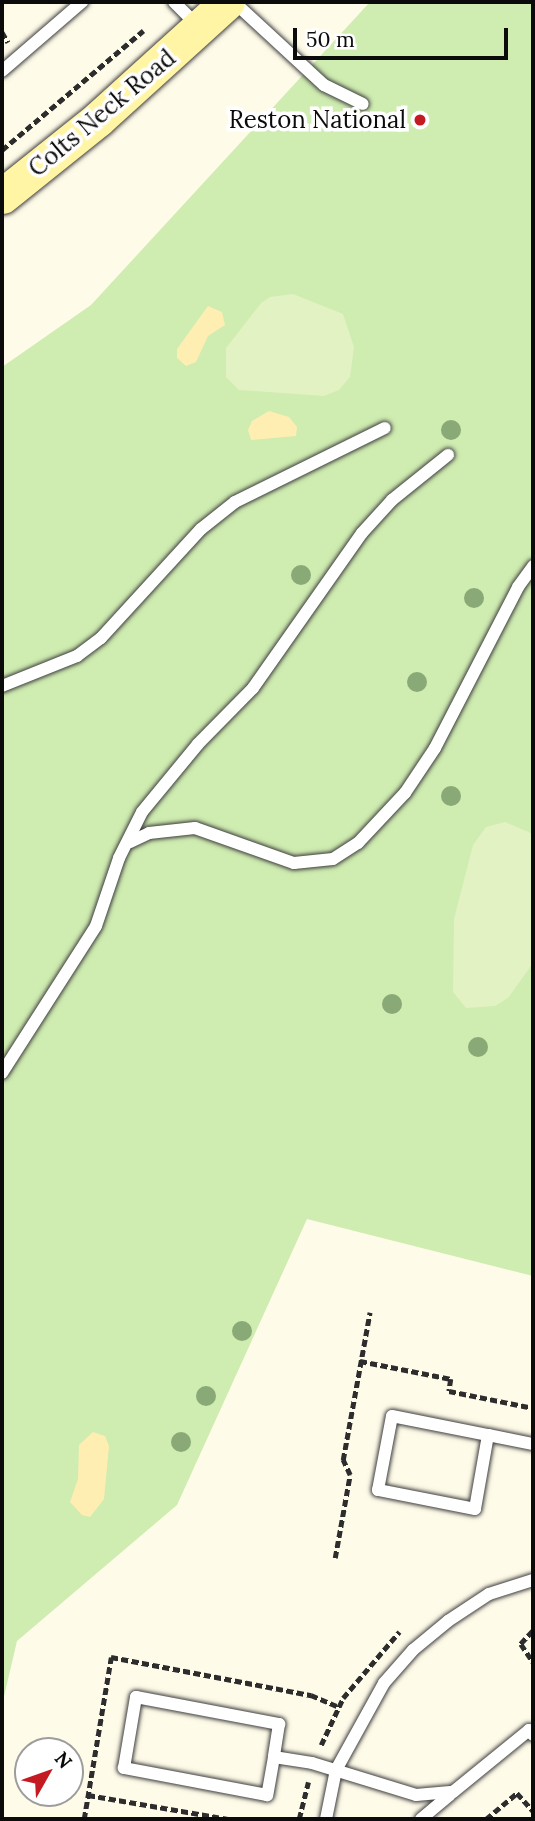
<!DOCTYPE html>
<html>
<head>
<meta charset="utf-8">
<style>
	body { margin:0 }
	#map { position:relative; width:535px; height:1821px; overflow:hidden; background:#fffbe9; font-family:Lora,serif }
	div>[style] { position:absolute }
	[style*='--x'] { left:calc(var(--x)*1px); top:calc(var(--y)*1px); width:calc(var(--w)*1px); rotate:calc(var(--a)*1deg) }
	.green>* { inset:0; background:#cfecb1 }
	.sand>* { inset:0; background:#ffeeb2 }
	.pitch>* { inset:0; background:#e2f2c3 }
	.path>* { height:4.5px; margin-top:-2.25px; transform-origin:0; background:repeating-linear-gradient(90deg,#2d2d2d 0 7px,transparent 0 10.5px) }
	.roads { filter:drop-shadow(0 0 2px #3e3e3e) drop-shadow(0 0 2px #3e3e3e) }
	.lane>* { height:12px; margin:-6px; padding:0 6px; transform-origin:6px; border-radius:6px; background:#fff }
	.secondary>* { height:35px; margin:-17.5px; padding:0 17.5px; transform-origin:17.5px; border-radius:17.5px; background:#fff5a4 }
	.trees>* { width:20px; height:20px; margin:-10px; border-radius:50%; background:#89a976 }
	.dots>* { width:19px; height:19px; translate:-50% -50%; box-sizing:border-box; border:4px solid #fff; border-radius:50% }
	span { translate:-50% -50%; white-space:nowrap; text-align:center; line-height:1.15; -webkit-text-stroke:7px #fff; paint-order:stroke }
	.street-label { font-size:24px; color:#0b0b0b }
	.poi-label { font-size:24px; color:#0b0b0b }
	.right { translate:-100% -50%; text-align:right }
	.frame { position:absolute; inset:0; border:4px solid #0b0b0b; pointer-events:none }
	.north { position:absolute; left:14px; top:1737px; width:70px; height:70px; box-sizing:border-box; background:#fff; border:2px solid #9d9d9d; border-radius:50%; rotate:50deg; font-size:19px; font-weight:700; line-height:28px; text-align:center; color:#0b0b0b }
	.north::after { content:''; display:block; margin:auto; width:24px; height:32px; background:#c41b22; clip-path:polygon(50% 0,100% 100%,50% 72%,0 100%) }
	.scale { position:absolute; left:293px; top:28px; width:215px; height:32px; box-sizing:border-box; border:4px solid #0b0b0b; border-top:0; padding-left:9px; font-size:21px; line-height:24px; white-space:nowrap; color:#0b0b0b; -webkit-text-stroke:5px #fff; paint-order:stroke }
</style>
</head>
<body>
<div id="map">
	<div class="green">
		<i style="clip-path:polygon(370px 2px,533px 2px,533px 1276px,307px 1219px,177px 1505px,17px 1641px,2px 1705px,2px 367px,91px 305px)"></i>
	</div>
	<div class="sand">
		<i style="clip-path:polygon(208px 306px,222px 312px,225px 325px,208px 336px,196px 362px,186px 366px,177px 358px,177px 349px)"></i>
		<i style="clip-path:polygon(269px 411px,289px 417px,297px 427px,296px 436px,251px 440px,248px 430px,252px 421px)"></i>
		<i style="clip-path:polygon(93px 1432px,105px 1436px,109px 1446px,104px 1499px,90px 1517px,82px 1515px,70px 1502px,78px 1479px,79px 1445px)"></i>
	</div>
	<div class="pitch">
		<i style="clip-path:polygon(293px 294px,343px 314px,354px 347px,350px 377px,339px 390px,324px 396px,239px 390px,226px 377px,226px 348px,261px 303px,270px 297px)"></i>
		<i style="clip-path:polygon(505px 822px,533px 834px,533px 963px,508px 998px,495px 1006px,466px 1008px,453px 992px,454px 919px,473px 845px,486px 827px)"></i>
	</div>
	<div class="path">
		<i style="--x:2;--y:32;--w:12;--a:59"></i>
		<i style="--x:2;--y:150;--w:185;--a:-40.2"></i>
		<i style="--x:360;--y:1361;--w:93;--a:11.2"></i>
		<i style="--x:451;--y:1379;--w:12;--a:99"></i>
		<i style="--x:449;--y:1391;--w:86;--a:11.4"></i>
		<i style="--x:335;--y:1558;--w:84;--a:-79.8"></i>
		<i style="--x:350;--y:1475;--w:17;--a:-115"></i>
		<i style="--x:343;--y:1460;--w:150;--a:-79.7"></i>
		<i style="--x:533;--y:1631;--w:18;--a:133"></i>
		<i style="--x:521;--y:1644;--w:22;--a:56"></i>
		<i style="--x:321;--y:1745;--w:52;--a:-64.9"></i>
		<i style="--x:343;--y:1698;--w:87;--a:-49.7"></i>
		<i style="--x:88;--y:1795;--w:142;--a:9.7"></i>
		<i style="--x:84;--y:1819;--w:164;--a:-80.5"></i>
		<i style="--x:111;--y:1657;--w:204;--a:10.8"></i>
		<i style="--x:311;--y:1695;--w:30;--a:23"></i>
		<i style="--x:299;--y:1819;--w:38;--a:-76"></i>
		<i style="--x:486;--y:1819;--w:40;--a:-40"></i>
		<i style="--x:517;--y:1793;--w:24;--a:48"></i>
	</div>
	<div class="roads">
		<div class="lane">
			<i style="--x:174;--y:2;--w:34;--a:45"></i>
			<i style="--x:234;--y:2;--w:122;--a:42.7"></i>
			<i style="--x:324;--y:85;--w:43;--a:26"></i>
			<i style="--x:2;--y:71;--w:106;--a:-40.8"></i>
			<i style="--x:2;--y:686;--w:81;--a:-21.8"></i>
			<i style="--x:77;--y:656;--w:30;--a:-37"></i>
			<i style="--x:101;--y:638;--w:148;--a:-47.5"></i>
			<i style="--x:201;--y:529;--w:43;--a:-38.5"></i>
			<i style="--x:235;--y:502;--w:167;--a:-26.3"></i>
			<i style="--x:130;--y:842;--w:21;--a:-25"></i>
			<i style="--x:149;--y:833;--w:46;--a:-6.2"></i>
			<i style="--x:195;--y:828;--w:105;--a:19.5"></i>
			<i style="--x:294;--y:863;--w:39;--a:-6"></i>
			<i style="--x:333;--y:859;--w:30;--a:-33"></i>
			<i style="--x:358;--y:843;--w:69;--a:-46.8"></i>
			<i style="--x:405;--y:793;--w:54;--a:-56.3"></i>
			<i style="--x:435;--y:748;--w:181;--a:-62.7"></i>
			<i style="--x:518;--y:587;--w:26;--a:-54"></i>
			<i style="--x:2;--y:1073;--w:174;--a:-57.4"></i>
			<i style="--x:96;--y:926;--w:72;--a:-71.3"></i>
			<i style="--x:119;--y:858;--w:51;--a:-63.4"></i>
			<i style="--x:142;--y:812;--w:88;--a:-50.5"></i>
			<i style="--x:198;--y:744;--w:78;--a:-45.5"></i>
			<i style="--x:253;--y:688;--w:189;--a:-54.9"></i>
			<i style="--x:362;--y:533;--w:45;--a:-47.7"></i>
			<i style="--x:392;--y:500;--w:72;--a:-38.8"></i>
			<i style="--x:488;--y:1435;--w:75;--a:100"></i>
			<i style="--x:475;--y:1509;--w:99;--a:-168.9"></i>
			<i style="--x:378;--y:1490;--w:75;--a:-79.3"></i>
			<i style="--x:392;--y:1416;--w:98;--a:11.2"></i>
			<i style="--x:488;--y:1435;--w:46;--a:11.3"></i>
			<i style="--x:274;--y:1757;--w:39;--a:100"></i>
			<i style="--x:267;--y:1795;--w:146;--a:-169.3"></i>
			<i style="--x:124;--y:1768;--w:72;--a:-80.4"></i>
			<i style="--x:136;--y:1697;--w:146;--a:10.7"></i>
			<i style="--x:279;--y:1724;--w:33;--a:99"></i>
			<i style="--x:274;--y:1757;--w:38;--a:9"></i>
			<i style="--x:312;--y:1763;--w:109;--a:17.1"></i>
			<i style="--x:416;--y:1795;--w:37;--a:-5"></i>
			<i style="--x:453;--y:1792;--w:98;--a:-39.2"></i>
			<i style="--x:529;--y:1730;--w:6;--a:51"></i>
			<i style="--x:326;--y:1819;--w:50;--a:-78.5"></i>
			<i style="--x:336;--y:1770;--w:99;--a:-61.1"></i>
			<i style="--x:384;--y:1683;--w:44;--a:-48.7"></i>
			<i style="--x:413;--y:1650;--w:45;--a:-39.6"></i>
			<i style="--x:448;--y:1621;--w:49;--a:-33.4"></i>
			<i style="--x:489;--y:1594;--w:46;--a:-17.7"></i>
			<i style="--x:421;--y:1819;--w:38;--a:-40"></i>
		</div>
		<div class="secondary">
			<i style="--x:2;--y:196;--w:123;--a:-38.7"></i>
			<i style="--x:98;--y:119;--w:174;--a:-42.2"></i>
		</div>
	</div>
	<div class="trees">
		<i style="left:451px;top:430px"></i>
		<i style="left:301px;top:575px"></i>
		<i style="left:474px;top:598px"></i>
		<i style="left:417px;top:682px"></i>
		<i style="left:451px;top:796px"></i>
		<i style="left:392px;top:1004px"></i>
		<i style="left:478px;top:1047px"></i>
		<i style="left:242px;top:1331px"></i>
		<i style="left:206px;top:1396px"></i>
		<i style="left:181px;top:1442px"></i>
	</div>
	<div class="dots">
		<i style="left:420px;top:120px;background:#c41b22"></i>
	</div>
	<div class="street-label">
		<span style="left:102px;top:113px;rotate:-40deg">Colts Neck Road</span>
	</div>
	<div class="poi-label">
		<span class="right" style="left:406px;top:120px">Reston National</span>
	</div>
	<div class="frame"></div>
	<div class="north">N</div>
	<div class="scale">50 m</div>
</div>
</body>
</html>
